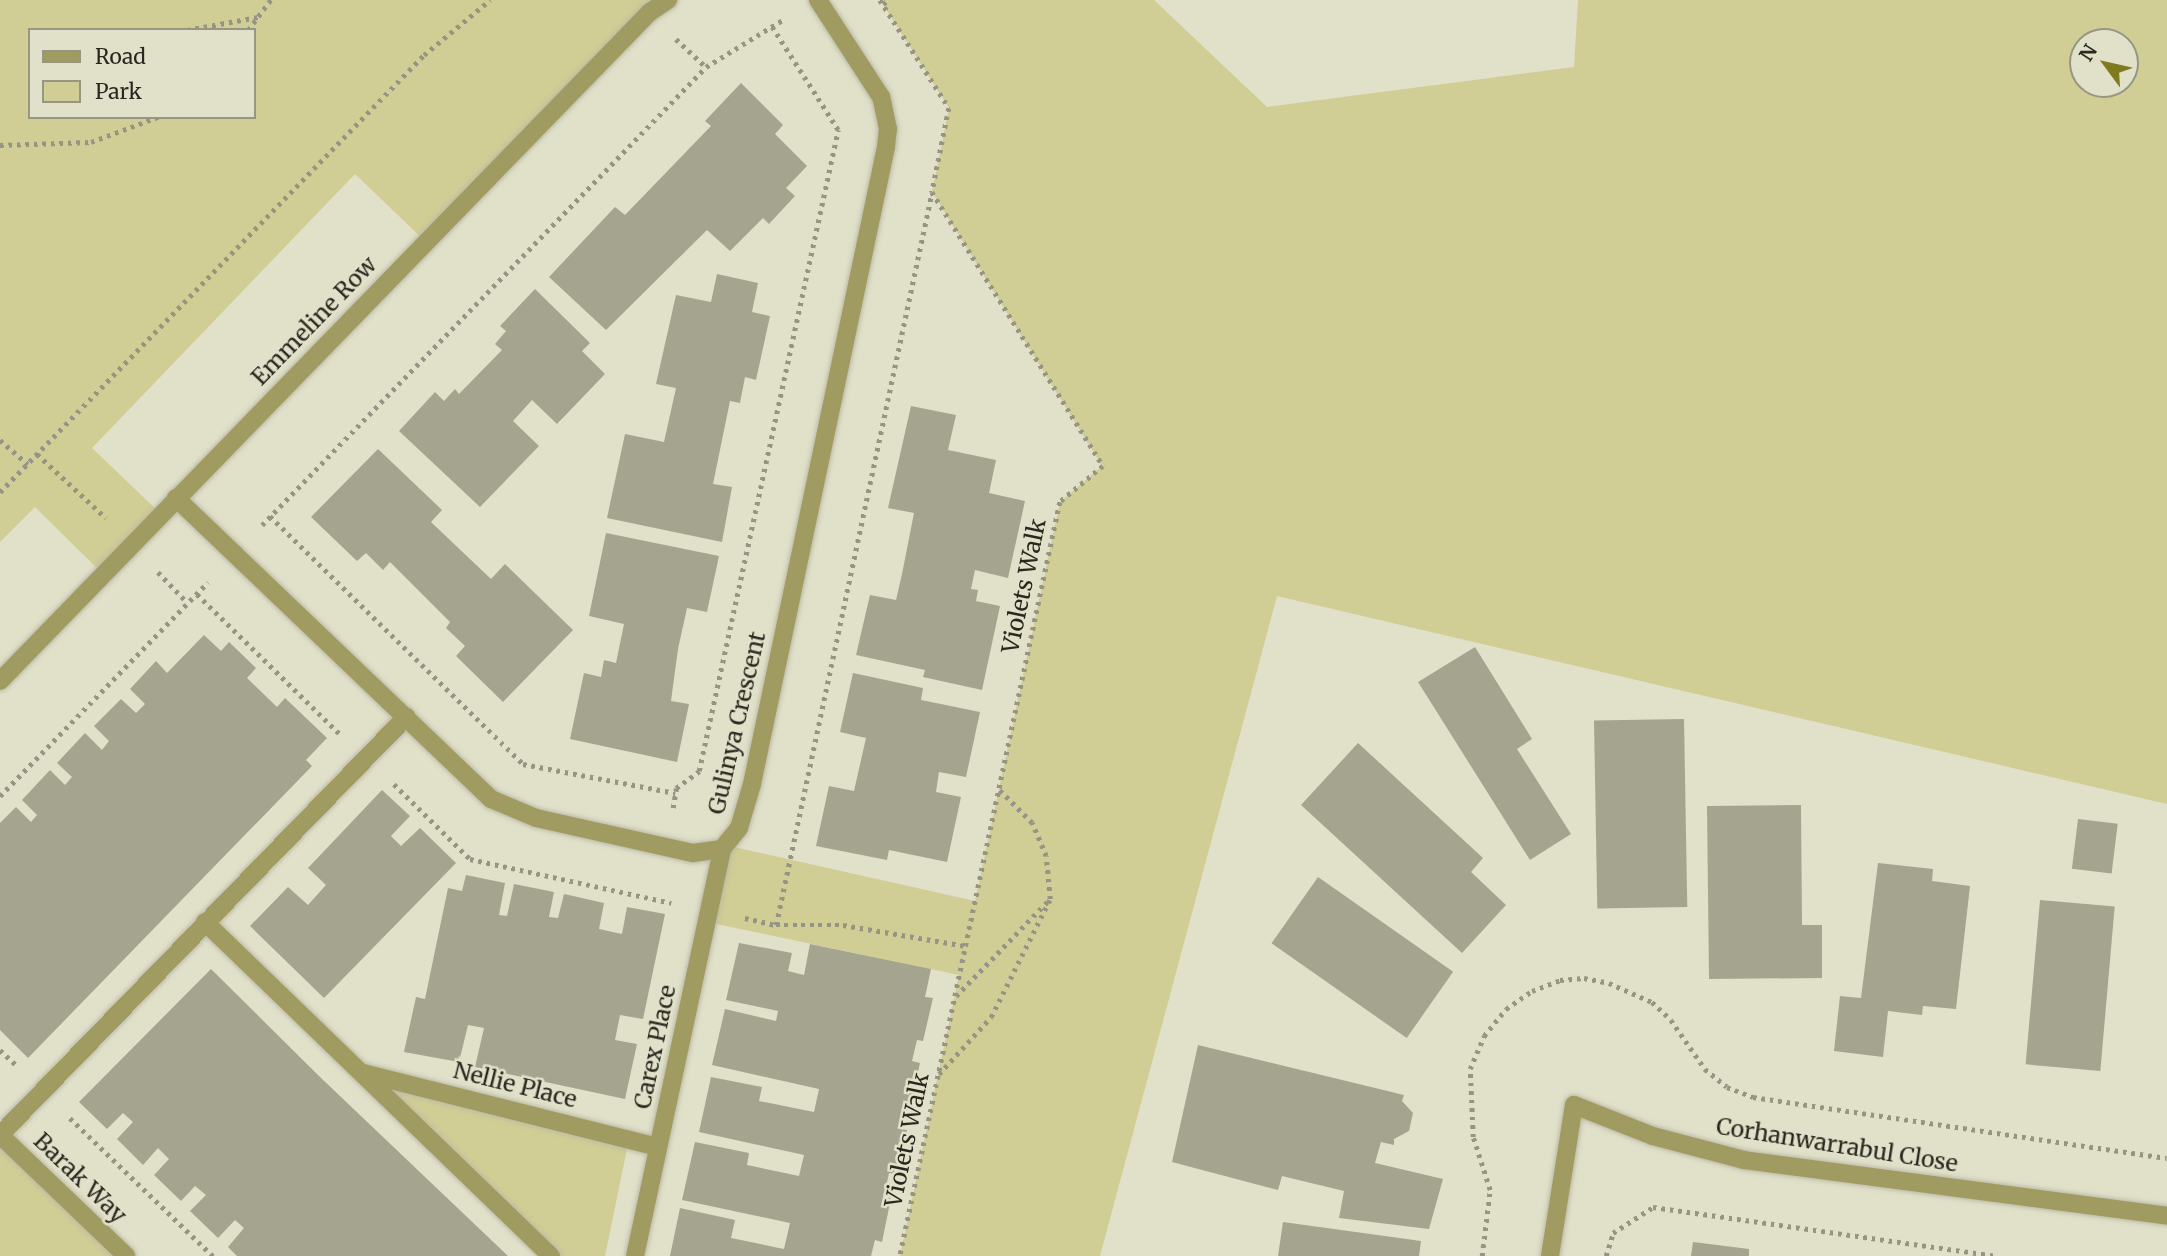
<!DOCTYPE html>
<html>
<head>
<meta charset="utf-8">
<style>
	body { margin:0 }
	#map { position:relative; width:2167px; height:1256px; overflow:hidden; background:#e1e0c9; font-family:Merriweather,serif }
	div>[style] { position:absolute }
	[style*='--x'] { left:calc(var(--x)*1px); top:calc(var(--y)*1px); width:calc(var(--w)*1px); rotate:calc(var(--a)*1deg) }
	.green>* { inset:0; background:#d0cd95 }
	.building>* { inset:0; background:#a5a48e; transform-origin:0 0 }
	.path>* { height:4.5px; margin-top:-2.25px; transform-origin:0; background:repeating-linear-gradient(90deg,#969583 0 3.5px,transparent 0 8.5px) }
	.roads { filter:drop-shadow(0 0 2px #bcbba7) drop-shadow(0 0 2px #bcbba7) }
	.minor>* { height:18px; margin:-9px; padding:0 9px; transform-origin:9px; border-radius:9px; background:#a09c61 }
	span { translate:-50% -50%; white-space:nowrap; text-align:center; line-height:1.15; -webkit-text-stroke:5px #e1e0c9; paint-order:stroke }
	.street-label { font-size:23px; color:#29281f }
	.legend { position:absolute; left:28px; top:28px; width:228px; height:91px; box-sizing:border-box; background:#e1e0c9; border:2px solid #979685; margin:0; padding:9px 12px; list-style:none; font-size:21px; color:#29281f }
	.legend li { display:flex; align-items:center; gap:14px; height:35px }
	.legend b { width:35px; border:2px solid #979685 }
	.north { position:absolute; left:2069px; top:28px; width:70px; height:70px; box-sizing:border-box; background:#e1e0c9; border:2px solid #979685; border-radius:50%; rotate:303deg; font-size:19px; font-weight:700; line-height:28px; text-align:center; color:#29281f }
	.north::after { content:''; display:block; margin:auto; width:24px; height:32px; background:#807a1f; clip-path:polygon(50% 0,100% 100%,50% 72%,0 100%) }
</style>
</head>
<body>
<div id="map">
	<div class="green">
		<i style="clip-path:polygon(evenodd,0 0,668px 0,426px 242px,355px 174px,92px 448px,160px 513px,103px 574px,35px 507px,0 542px,0 0,30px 30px,254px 30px,254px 117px,30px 117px,30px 30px)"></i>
		<i style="clip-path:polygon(evenodd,880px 0,1154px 0,1267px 107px,1574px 67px,1578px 0,2167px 0,2167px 804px,1277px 596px,1100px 1256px,900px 1256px,959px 975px,707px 922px,725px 845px,975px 901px,1060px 502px,1102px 466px,932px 192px,949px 108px,880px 0,2083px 42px,2125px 42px,2125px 84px,2083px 84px,2083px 42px)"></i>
		<i style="clip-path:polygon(359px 1072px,629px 1139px,605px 1256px,551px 1256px)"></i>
		<i style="clip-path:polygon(0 1135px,126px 1256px,0 1256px)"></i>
	</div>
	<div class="building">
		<i style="clip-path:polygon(741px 83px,783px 125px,775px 134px,807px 166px,786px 188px,795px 196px,769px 224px,763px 218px,730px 251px,707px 230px,606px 330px,549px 277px,615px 207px,625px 215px,711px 126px,705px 121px)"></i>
		<i style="clip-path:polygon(717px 274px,758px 283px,752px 312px,770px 316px,756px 380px,745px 377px,740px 403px,730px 401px,713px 484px,732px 487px,722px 542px,607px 518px,625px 434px,664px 442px,676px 388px,656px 384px,676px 295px,711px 302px)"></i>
		<i style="clip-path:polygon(535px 289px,590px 343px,582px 351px,605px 374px,557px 424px,532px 400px,513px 421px,539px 446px,480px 507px,399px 431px,435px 392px,444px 401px,455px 389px,459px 394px,502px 350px,495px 344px,506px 331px,500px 326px)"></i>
		<i style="clip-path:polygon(911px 406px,956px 415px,948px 450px,996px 460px,989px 493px,1025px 501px,1008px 578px,975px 570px,971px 589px,978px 590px,976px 601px,1000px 606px,982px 690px,923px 677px,925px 670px,856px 655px,870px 595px,896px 600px,902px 574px,914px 513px,888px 508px)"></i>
		<i style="clip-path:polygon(378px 449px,442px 510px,431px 522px,491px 579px,505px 564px,573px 630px,503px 702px,456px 656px,465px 646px,446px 628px,450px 622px,390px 562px,383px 570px,366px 553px,357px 561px,311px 517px)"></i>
		<i style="clip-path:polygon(606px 533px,719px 556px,707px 612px,687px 608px,678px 649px,671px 701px,689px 704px,677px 762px,570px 739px,584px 673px,601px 677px,604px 660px,616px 663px,624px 624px,589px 616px)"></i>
		<i style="clip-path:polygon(204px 635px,221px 651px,229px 642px,256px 668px,247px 678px,277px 707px,285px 698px,327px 738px,306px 760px,312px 766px,28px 1058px,0 1030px,0 823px,16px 807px,31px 822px,37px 815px,22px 800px,50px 770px,65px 785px,72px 777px,57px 763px,85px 733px,102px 750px,109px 741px,94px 726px,121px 699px,136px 713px,145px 704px,130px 689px,156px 661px,167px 673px)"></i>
		<i style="clip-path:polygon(1475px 647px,1532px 739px,1517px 749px,1571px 834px,1530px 860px,1418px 682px)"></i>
		<i style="clip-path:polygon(853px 673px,923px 688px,921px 700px,980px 712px,966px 777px,939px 772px,936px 792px,961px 797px,947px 862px,889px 850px,887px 860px,816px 846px,829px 786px,854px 791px,866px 738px,840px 732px)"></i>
		<i style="left:1684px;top:719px;width:188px;height:90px;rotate:89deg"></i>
		<i style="clip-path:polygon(1358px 743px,1483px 858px,1471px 872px,1506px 905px,1462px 953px,1301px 805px)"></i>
		<i style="clip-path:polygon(382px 790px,410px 816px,391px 836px,401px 846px,420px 828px,456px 863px,324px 998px,250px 926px,288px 887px,308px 905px,326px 885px,308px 868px)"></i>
		<i style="clip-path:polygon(1801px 805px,1802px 925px,1822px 925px,1822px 978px,1709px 979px,1707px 806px)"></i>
		<i style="left:2078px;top:819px;width:40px;height:50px;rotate:7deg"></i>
		<i style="clip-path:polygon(1878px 863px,1933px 869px,1932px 881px,1970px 886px,1956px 1009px,1923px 1006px,1922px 1015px,1888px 1011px,1883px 1057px,1834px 1051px,1840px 996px,1861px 998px)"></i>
		<i style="clip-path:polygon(466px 875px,505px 883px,499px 915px,507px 916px,514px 884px,554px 892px,549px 917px,558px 918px,564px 894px,604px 903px,599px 929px,622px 934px,627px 907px,665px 914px,643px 1019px,620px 1015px,615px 1040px,637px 1044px,625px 1099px,475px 1067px,484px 1028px,468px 1025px,459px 1062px,404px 1052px,416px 997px,425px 999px,448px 888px,462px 891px)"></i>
		<i style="left:1318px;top:877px;width:165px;height:81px;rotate:35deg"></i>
		<i style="left:2040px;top:900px;width:75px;height:165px;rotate:5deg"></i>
		<i style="clip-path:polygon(739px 943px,792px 953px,788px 971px,804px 975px,810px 944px,931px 969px,925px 997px,933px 998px,923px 1041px,917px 1040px,912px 1061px,920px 1063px,910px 1108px,904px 1107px,900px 1129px,907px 1130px,897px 1174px,889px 1173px,884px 1196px,891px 1198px,882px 1242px,875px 1240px,871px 1256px,670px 1256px,680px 1208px,735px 1220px,731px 1238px,784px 1249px,790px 1223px,682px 1200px,695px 1142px,749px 1153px,747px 1165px,799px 1176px,804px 1155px,699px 1132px,711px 1077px,762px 1087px,759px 1101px,814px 1112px,819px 1089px,712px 1065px,725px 1009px,776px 1021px,778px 1011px,726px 1000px)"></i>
		<i style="clip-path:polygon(211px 969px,320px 1077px,508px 1256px,237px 1256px,228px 1247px,244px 1228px,235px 1220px,218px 1238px,190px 1211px,206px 1195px,195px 1186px,181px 1201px,154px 1175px,169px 1159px,158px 1148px,143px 1165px,117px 1139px,133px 1122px,123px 1113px,107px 1129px,79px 1102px)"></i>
		<i style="clip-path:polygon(1198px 1045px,1404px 1095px,1402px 1101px,1413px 1113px,1409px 1131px,1394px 1139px,1394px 1145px,1381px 1142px,1375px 1163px,1443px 1179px,1429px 1229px,1339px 1218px,1344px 1191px,1282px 1176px,1278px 1190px,1172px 1162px)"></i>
		<i style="clip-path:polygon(1283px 1222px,1421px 1241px,1419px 1256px,1278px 1256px)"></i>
		<i style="clip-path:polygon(1693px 1242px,1749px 1249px,1749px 1256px,1691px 1256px)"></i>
	</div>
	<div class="path">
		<i style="--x:880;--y:0;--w:128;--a:57.4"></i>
		<i style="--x:949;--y:108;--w:86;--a:101.4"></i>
		<i style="--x:932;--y:192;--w:323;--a:58"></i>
		<i style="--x:1103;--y:466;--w:56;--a:140.1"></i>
		<i style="--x:1060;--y:502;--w:771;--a:101.98"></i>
		<i style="--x:883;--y:4;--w:7;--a:-34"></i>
		<i style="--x:187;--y:30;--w:72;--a:-10.4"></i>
		<i style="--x:248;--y:30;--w:38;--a:-53"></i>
		<i style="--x:676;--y:39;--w:41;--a:43"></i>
		<i style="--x:0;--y:145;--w:91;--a:-1.9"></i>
		<i style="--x:91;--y:142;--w:72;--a:-20.5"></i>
		<i style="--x:0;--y:440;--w:37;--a:41"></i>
		<i style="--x:37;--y:454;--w:94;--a:42.8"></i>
		<i style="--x:0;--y:492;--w:609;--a:-45.87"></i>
		<i style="--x:424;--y:55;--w:86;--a:-39.8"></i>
		<i style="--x:270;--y:516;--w:354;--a:44.4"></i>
		<i style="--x:523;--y:764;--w:155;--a:10.8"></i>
		<i style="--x:262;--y:525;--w:638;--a:-45.89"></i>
		<i style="--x:706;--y:67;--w:92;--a:-31.6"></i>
		<i style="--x:158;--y:572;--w:42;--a:46"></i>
		<i style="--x:197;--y:594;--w:199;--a:44.4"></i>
		<i style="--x:394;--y:784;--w:107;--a:44.6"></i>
		<i style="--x:470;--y:859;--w:206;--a:12.3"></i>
		<i style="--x:0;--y:796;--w:298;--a:-45.8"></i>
		<i style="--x:673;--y:808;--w:20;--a:-81"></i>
		<i style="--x:676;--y:788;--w:29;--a:-36"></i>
		<i style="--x:699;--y:771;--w:656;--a:-77.76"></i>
		<i style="--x:838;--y:130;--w:122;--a:-122.7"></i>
		<i style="--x:745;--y:918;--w:32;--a:13"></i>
		<i style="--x:776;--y:925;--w:67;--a:0"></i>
		<i style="--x:843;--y:925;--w:125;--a:9.7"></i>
		<i style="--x:776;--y:925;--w:749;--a:-77.99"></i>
		<i style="--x:956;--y:996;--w:131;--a:-45.9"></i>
		<i style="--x:0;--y:1050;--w:22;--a:43"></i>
		<i style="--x:939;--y:1074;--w:77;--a:-47.6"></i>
		<i style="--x:991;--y:1017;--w:132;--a:-63.4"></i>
		<i style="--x:1050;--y:899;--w:43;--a:-95.3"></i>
		<i style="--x:1046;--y:856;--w:36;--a:-113"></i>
		<i style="--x:1032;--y:823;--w:47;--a:-135"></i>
		<i style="--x:70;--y:1118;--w:199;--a:44"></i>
		<i style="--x:1482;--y:1256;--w:66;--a:-83.1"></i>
		<i style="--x:1490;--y:1190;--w:56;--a:-107.8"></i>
		<i style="--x:1473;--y:1137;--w:68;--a:-92.5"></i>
		<i style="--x:1470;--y:1069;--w:36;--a:-67"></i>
		<i style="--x:1484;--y:1036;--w:35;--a:-51"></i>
		<i style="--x:1506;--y:1009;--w:32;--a:-35"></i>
		<i style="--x:1532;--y:991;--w:30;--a:-21"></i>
		<i style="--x:1560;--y:980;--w:24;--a:-5"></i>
		<i style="--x:1584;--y:978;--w:25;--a:11"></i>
		<i style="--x:1609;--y:983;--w:47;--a:23.8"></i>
		<i style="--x:1652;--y:1002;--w:26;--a:43"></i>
		<i style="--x:1671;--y:1020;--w:60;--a:55.2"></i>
		<i style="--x:1705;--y:1069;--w:28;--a:39"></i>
		<i style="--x:1727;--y:1087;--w:28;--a:21"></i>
		<i style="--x:1753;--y:1097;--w:418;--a:8.4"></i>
		<i style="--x:1606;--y:1256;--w:24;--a:-73"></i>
		<i style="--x:1613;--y:1233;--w:48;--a:-33"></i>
		<i style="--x:1653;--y:1207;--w:347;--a:8.1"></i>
	</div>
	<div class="roads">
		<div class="minor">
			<i style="--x:176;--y:498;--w:436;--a:43.7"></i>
			<i style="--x:491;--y:799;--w:49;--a:22.9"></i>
			<i style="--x:536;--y:818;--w:161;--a:12.6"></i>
			<i style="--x:693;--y:853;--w:29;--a:-8"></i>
			<i style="--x:722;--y:849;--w:27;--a:-51"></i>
			<i style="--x:739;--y:828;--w:46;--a:-73.5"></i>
			<i style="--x:752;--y:784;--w:651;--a:-78.12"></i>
			<i style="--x:886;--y:147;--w:18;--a:-84"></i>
			<i style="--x:888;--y:129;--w:33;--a:-102"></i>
			<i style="--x:881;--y:97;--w:116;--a:-123"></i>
			<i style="--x:0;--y:681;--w:933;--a:-45.83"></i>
			<i style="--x:650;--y:12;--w:22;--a:-34"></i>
			<i style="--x:205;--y:922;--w:481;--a:44"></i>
			<i style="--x:363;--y:1073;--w:304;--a:14.1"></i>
			<i style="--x:0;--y:1135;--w:583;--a:-45.83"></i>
			<i style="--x:0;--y:1135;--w:175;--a:43.8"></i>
			<i style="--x:635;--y:1256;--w:416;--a:-77.9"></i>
			<i style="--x:1550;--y:1256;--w:153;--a:-81"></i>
			<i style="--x:1574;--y:1105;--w:85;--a:21.4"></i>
			<i style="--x:1653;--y:1136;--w:94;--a:14.8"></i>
			<i style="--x:1744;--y:1160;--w:427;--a:7.5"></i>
		</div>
	</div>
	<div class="street-label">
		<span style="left:314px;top:321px;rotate:-46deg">Emmeline Row</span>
		<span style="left:1024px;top:586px;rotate:-78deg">Violets Walk</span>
		<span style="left:737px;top:723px;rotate:-77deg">Gulinya Crescent</span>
		<span style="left:655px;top:1047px;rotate:-78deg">Carex Place</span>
		<span style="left:515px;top:1085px;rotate:14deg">Nellie Place</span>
		<span style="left:907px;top:1140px;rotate:-78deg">Violets Walk</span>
		<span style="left:1837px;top:1145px;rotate:9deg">Corhanwarrabul Close</span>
		<span style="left:80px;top:1178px;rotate:44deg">Barak Way</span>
	</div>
	<ul class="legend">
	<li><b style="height:9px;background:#a09c61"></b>Road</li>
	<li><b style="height:19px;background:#d0cd95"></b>Park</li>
	</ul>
	<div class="north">N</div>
</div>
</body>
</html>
